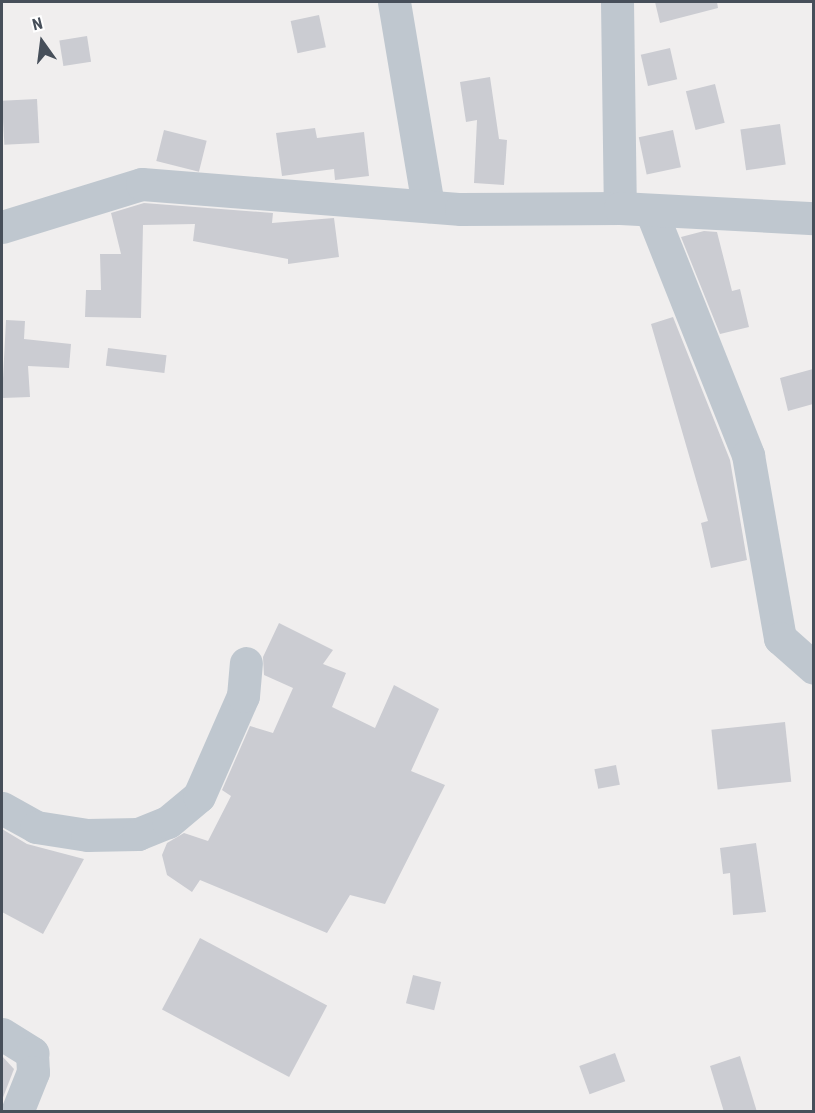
<!DOCTYPE html>
<html>
<head>
<meta charset="utf-8">
<style>
	body { margin:0 }
	#map { position:relative; width:815px; height:1113px; overflow:hidden; background:#f0eeee; font-family:"Roboto Condensed",sans-serif }
	div>[style] { position:absolute }
	[style*='--x'] { left:calc(var(--x)*1px); top:calc(var(--y)*1px); width:calc(var(--w)*1px); rotate:calc(var(--a)*1deg) }
	.building>* { inset:0; background:#cbccd2; transform-origin:0 0 }
	.minor>* { height:33px; margin:-16.5px; padding:0 16.5px; transform-origin:16.5px; border-radius:16.5px; background:#bfc7cf }
	span { translate:-50% -50%; white-space:nowrap; text-align:center; line-height:1.15; -webkit-text-stroke:4.5px #fff; paint-order:stroke }
	.frame { position:absolute; inset:0; border:3px solid #474f5a; pointer-events:none }
	.north { position:absolute; left:12px; top:12px; width:60px; height:60px; -webkit-text-stroke:4px #fff; paint-order:stroke; rotate:346deg; font-size:16px; font-weight:700; line-height:24px; text-align:center; color:#474f5a }
	.north::after { content:''; display:block; margin:auto; width:21px; height:27px; background:#474f5a; clip-path:polygon(50% 0,100% 100%,50% 72%,0 100%) }
</style>
</head>
<body>
<div id="map">
	<div class="building">
		<i style="clip-path:polygon(655px 2px,717px 2px,718px 8px,660px 23px)"></i>
		<i style="left:319px;top:15px;width:33px;height:29px;rotate:78deg"></i>
		<i style="left:87px;top:36px;width:26px;height:28px;rotate:81deg"></i>
		<i style="left:670px;top:48px;width:32px;height:30px;rotate:77deg"></i>
		<i style="clip-path:polygon(490px 77px,499px 139px,507px 140px,504px 185px,474px 183px,477px 120px,466px 122px,460px 82px)"></i>
		<i style="left:715px;top:84px;width:40px;height:30px;rotate:76deg"></i>
		<i style="left:37px;top:99px;width:44px;height:35px;rotate:87deg"></i>
		<i style="left:780px;top:124px;width:41px;height:40px;rotate:82deg"></i>
		<i style="clip-path:polygon(315px 128px,317px 138px,364px 132px,369px 176px,335px 180px,334px 169px,282px 176px,276px 133px)"></i>
		<i style="left:164px;top:130px;width:44px;height:32px;rotate:14deg"></i>
		<i style="left:673px;top:130px;width:38px;height:35px;rotate:78deg"></i>
		<i style="clip-path:polygon(144px 203px,273px 213px,272px 223px,334px 218px,339px 257px,288px 264px,288px 259px,193px 241px,195px 224px,143px 225px,141px 318px,85px 317px,86px 290px,101px 290px,100px 254px,121px 254px,111px 213px)"></i>
		<i style="clip-path:polygon(704px 231px,717px 232px,732px 291px,740px 289px,749px 327px,720px 334px,681px 237px)"></i>
		<i style="clip-path:polygon(673px 317px,730px 460px,747px 560px,711px 568px,701px 523px,708px 521px,651px 324px)"></i>
		<i style="clip-path:polygon(6px 320px,25px 321px,24px 339px,71px 344px,69px 368px,28px 366px,30px 397px,2px 398px)"></i>
		<i style="left:108px;top:348px;width:59px;height:18px;rotate:7deg"></i>
		<i style="clip-path:polygon(813px 369px,813px 404px,788px 411px,780px 378px)"></i>
		<i style="clip-path:polygon(279px 623px,333px 650px,323px 664px,346px 673px,332px 707px,375px 728px,394px 685px,439px 709px,411px 771px,445px 785px,385px 904px,350px 895px,327px 933px,200px 880px,192px 892px,167px 875px,162px 855px,167px 843px,184px 833px,208px 841px,231px 796px,222px 790px,250px 726px,273px 733px,293px 688px,264px 675px,263px 657px)"></i>
		<i style="left:785px;top:722px;width:60px;height:74px;rotate:84deg"></i>
		<i style="left:616px;top:765px;width:20px;height:22px;rotate:79deg"></i>
		<i style="clip-path:polygon(2px 829px,27px 844px,84px 859px,43px 934px,2px 912px)"></i>
		<i style="clip-path:polygon(756px 843px,766px 912px,733px 915px,730px 873px,723px 874px,720px 848px)"></i>
		<i style="left:200px;top:938px;width:144px;height:81px;rotate:28deg"></i>
		<i style="left:413px;top:975px;width:29px;height:29px;rotate:14deg"></i>
		<i style="left:615px;top:1053px;width:30px;height:38px;rotate:70deg"></i>
		<i style="clip-path:polygon(2px 1056px,14px 1069px,2px 1100px)"></i>
		<i style="clip-path:polygon(740px 1056px,757px 1112px,724px 1112px,710px 1066px)"></i>
	</div>
	<div class="minor">
		<i style="--x:394;--y:2;--w:207;--a:80.5"></i>
		<i style="--x:617;--y:2;--w:206;--a:89.2"></i>
		<i style="--x:651;--y:211;--w:263;--a:68.3"></i>
		<i style="--x:748;--y:455;--w:186;--a:80.1"></i>
		<i style="--x:780;--y:638;--w:45;--a:41.4"></i>
		<i style="--x:2;--y:227;--w:146;--a:-17.1"></i>
		<i style="--x:142;--y:184;--w:320;--a:4.5"></i>
		<i style="--x:461;--y:209;--w:159;--a:-0.4"></i>
		<i style="--x:620;--y:208;--w:194;--a:3"></i>
		<i style="--x:2;--y:808;--w:39;--a:29"></i>
		<i style="--x:36;--y:827;--w:52;--a:8.9"></i>
		<i style="--x:87;--y:835;--w:51;--a:-1.1"></i>
		<i style="--x:138;--y:834;--w:32;--a:-22"></i>
		<i style="--x:168;--y:822;--w:40;--a:-40"></i>
		<i style="--x:199;--y:796;--w:109;--a:-66.3"></i>
		<i style="--x:243;--y:696;--w:33;--a:-85"></i>
		<i style="--x:2;--y:1034;--w:36;--a:32"></i>
		<i style="--x:32;--y:1053;--w:19;--a:87"></i>
		<i style="--x:33;--y:1072;--w:43;--a:111.8"></i>
	</div>
	<div class="frame"></div>
	<div class="north">N</div>
</div>
</body>
</html>
